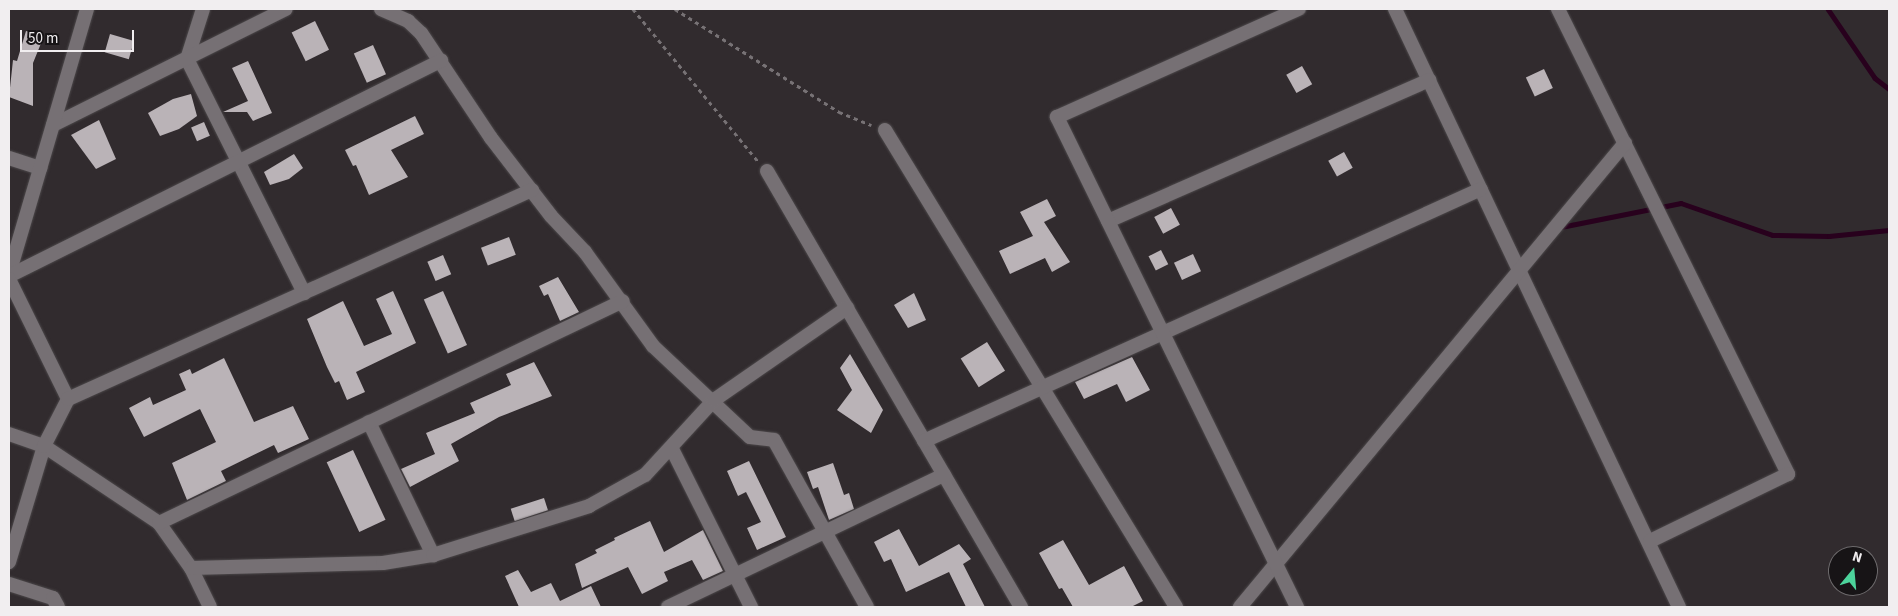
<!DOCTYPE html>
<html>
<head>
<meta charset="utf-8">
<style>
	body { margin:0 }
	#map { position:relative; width:1898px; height:616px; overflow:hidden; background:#312b2e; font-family:"Source Sans 3",sans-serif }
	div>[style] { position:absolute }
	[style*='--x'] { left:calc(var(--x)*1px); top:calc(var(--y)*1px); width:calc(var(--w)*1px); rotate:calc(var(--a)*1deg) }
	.stream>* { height:4.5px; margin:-2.25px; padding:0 2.25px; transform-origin:2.25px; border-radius:2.25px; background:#28011d }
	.building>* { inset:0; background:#bab3b7; transform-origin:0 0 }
	.path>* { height:2.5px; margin-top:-1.25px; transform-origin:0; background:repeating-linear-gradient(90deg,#777275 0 4px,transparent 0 8px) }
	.roads { filter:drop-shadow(0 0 1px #4c484a) drop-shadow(0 0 1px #4c484a) }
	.minor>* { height:14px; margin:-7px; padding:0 7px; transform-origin:7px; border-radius:7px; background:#767074 }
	span { translate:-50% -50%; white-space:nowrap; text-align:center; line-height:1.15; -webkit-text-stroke:5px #171416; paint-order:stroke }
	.frame { position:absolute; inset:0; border:10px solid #f1eef0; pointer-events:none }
	.north { position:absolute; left:1828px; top:546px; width:50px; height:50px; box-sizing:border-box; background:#171416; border:1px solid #6e6b6d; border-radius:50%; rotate:17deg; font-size:14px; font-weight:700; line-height:20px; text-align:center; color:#f1eef0 }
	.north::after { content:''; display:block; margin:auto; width:18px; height:22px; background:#4cd39b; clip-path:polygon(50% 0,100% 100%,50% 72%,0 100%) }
	.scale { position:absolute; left:20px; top:30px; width:114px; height:22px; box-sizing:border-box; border:2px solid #f1eef0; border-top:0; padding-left:6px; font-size:15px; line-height:18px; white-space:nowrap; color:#f1eef0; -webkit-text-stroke:4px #171416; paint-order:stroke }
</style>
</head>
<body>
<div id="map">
	<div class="stream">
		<i style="--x:1828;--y:9;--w:83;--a:55.7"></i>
		<i style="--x:1875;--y:78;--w:18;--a:38"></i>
		<i style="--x:1561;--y:227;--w:122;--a:-11.3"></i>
		<i style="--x:1681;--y:203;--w:97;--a:19.2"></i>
		<i style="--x:1773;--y:235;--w:56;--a:1"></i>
		<i style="--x:1829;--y:236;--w:60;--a:-5.7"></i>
	</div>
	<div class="building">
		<i style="left:315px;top:21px;width:32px;height:26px;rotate:64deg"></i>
		<i style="clip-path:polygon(26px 31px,44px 36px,33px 63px,33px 106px,9px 97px,13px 60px,17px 61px)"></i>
		<i style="left:110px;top:34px;width:25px;height:19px;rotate:16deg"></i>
		<i style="left:373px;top:45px;width:32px;height:21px;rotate:66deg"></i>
		<i style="clip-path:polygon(248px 61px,272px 113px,253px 121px,247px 112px,223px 112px,248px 101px,232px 68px)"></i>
		<i style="left:1302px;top:66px;width:21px;height:18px;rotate:61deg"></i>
		<i style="left:1544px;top:69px;width:21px;height:20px;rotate:65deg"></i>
		<i style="clip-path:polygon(191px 94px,197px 116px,179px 129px,160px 136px,148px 113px,173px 99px)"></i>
		<i style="clip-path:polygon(415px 116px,424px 134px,391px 150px,408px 177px,369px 195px,356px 165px,353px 166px,345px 150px)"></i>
		<i style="clip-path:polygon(99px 120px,116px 159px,96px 169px,71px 135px)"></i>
		<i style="left:204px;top:122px;width:15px;height:14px;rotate:67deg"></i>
		<i style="left:1344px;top:152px;width:18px;height:18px;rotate:61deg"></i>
		<i style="clip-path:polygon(294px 154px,303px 168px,289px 179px,270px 185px,264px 172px)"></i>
		<i style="clip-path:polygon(1047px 199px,1056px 216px,1044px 222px,1070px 262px,1052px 272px,1045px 258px,1010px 274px,999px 251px,1033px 236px,1020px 212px)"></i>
		<i style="left:1171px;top:208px;width:19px;height:19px;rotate:62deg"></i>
		<i style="left:509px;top:237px;width:19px;height:30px;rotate:69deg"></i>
		<i style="left:1161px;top:250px;width:16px;height:14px;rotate:63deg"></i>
		<i style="left:1193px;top:254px;width:19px;height:21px;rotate:65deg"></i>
		<i style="left:443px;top:255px;width:21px;height:17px;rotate:67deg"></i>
		<i style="clip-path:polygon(558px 277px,579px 312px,560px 321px,548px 294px,544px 296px,539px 286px)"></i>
		<i style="clip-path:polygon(393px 291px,416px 343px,356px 372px,365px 392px,347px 400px,339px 381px,335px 383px,327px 367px,307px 319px,343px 301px,364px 346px,392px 334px,376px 299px)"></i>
		<i style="left:443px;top:291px;width:59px;height:21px;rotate:66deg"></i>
		<i style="clip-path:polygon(914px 293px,926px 320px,908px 328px,894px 305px)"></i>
		<i style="left:987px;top:342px;width:34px;height:31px;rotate:58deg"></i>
		<i style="clip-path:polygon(850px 354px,883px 410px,871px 433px,837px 410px,852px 390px,840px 368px)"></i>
		<i style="clip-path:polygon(1132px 357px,1150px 390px,1126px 402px,1117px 384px,1084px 399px,1075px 382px)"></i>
		<i style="clip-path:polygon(224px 358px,254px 422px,293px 406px,309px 439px,278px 453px,274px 445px,221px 471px,226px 481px,187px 500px,172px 463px,216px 442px,200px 409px,144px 437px,129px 408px,150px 397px,153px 405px,186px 390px,179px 374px,190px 369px,192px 374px)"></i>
		<i style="clip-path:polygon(534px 362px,552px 396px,499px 417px,451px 444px,459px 461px,410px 487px,401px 469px,435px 454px,426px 433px,475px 413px,470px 403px,511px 385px,506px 374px)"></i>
		<i style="left:353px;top:450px;width:77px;height:29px;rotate:65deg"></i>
		<i style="clip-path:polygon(749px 461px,786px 537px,757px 550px,747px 528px,761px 522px,746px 492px,738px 496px,727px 471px)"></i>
		<i style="clip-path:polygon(833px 463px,844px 495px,849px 493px,854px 509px,829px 520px,818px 487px,813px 489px,807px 472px)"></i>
		<i style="left:544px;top:498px;width:13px;height:35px;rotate:72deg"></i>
		<i style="clip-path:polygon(650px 521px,664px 552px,703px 530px,723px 571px,703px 580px,692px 560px,664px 572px,668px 581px,642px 594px,628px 567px,582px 588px,575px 564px,597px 553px,595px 550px,615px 540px,614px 538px)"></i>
		<i style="clip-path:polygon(899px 529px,919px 566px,959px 544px,971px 559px,963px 564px,985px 607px,966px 607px,949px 572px,906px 592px,891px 559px,884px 562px,874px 542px)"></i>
		<i style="clip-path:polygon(1063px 540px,1089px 585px,1124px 566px,1143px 601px,1131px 607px,1073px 607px,1062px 588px,1059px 589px,1039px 553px)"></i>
		<i style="clip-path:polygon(518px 570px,531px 592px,551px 583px,560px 601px,591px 586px,601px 607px,519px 607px,505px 576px)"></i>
	</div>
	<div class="path">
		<i style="--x:633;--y:9;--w:197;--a:50.6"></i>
		<i style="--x:675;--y:9;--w:194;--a:32.1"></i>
		<i style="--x:839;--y:112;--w:35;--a:22"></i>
	</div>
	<div class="roads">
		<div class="minor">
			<i style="--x:203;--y:9;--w:52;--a:107.7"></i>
			<i style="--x:187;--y:59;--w:262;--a:63.4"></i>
			<i style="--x:381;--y:9;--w:30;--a:24"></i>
			<i style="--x:408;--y:21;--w:18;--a:43"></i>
			<i style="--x:421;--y:33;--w:126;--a:56.3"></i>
			<i style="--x:491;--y:138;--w:98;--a:52.4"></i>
			<i style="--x:551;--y:216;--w:50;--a:46.6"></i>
			<i style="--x:585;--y:252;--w:116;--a:54.1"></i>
			<i style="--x:653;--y:346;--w:133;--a:43.2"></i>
			<i style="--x:750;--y:437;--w:24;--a:7"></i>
			<i style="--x:774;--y:440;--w:191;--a:60.9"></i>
			<i style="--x:1395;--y:9;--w:662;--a:64.6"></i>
			<i style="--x:1558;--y:9;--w:519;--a:63.68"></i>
			<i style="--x:1788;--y:474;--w:153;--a:154.1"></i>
			<i style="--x:53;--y:125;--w:260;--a:-26.5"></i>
			<i style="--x:885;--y:130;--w:559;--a:58.61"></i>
			<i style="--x:9;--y:158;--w:33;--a:18"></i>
			<i style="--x:767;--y:171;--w:505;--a:59.78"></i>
			<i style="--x:1108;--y:221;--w:351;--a:-23.7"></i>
			<i style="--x:9;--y:274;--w:276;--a:-73.6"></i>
			<i style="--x:9;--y:276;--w:483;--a:-26.5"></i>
			<i style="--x:9;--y:279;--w:134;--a:63.8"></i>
			<i style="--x:369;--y:422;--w:148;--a:64.3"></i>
			<i style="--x:9;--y:434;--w:37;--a:19"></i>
			<i style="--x:44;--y:446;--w:138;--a:33.8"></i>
			<i style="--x:159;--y:523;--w:55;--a:54.6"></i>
			<i style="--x:191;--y:568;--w:43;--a:64"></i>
			<i style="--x:924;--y:441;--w:611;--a:-24.34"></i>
			<i style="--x:672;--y:449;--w:177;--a:63.4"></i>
			<i style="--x:159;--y:523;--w:514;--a:-25.57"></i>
			<i style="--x:9;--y:562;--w:121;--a:-73.2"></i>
			<i style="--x:44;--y:446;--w:53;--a:-62.9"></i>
			<i style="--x:68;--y:399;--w:509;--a:-24.25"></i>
			<i style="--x:191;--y:568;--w:192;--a:-1.5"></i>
			<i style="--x:383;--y:563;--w:51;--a:-9.1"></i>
			<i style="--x:433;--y:555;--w:164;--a:-17.4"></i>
			<i style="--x:589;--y:506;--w:64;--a:-29"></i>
			<i style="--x:645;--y:475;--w:102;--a:-47.4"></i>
			<i style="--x:714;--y:400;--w:162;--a:-34.7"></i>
			<i style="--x:9;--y:584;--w:46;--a:17.7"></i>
			<i style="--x:53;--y:598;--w:10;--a:61"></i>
			<i style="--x:668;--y:607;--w:306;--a:-25.6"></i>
			<i style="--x:1240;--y:607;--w:603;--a:-50.32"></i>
			<i style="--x:1297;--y:607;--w:546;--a:-116.1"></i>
			<i style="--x:1057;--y:117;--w:265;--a:-24.1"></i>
		</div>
	</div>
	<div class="frame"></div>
	<div class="north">N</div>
	<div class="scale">50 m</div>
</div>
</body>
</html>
